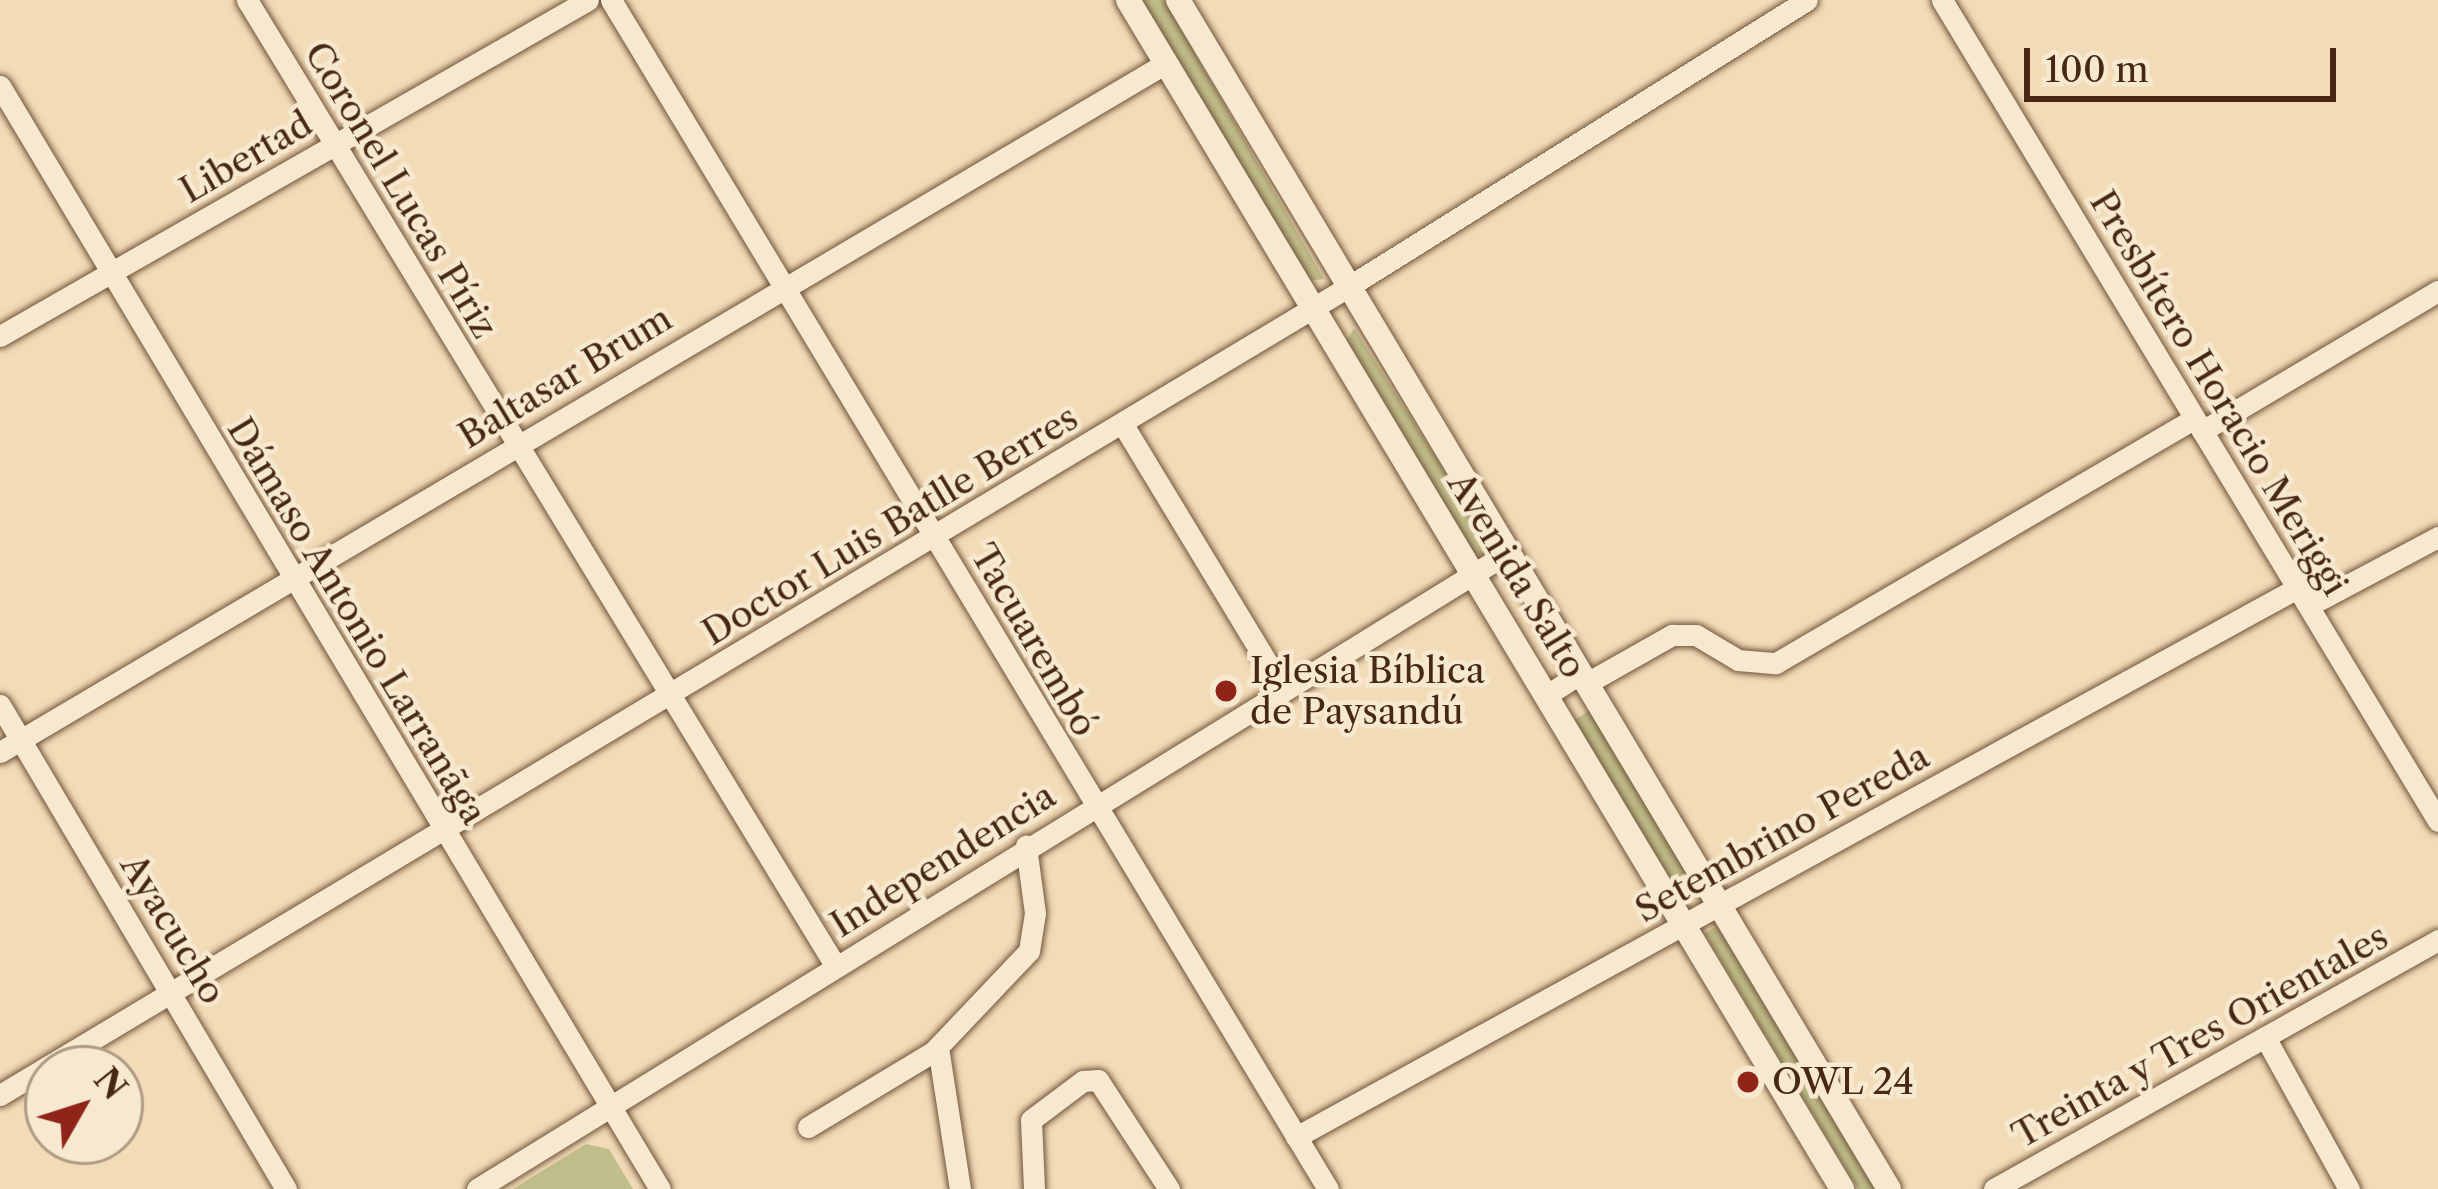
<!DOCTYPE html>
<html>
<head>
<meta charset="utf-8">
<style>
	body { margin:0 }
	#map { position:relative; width:2438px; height:1189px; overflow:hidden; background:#f2dbb7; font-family:"Libre Caslon Text",serif }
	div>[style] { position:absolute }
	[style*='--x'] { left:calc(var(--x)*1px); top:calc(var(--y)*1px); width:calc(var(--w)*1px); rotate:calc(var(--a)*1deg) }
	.green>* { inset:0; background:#c0be8a; transform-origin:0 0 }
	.roads { filter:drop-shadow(0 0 3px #72553b) drop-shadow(0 0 3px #72553b) }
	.minor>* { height:21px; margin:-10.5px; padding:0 10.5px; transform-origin:10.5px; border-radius:10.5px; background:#f7e8d0 }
	.tertiary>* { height:24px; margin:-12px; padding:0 12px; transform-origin:12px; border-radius:12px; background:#f7e8d0 }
	.dots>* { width:33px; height:33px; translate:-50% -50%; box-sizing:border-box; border:6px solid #f7e8d0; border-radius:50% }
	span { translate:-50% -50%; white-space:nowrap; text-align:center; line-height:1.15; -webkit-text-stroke:9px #f7e8d0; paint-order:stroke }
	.street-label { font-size:36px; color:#472812 }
	.poi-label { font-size:36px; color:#472812 }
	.left { translate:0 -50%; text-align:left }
	.north { position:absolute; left:24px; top:1045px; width:120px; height:120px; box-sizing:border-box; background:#f7e8d0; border:3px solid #b19b84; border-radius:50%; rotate:51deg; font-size:33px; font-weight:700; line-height:48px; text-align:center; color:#472812 }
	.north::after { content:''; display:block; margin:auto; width:42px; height:54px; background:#8f2418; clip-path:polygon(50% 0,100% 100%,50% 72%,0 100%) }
	.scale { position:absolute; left:2024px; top:48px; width:312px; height:54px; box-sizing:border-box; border:6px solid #472812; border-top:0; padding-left:15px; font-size:36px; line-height:42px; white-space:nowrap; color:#472812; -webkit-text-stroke:9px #f7e8d0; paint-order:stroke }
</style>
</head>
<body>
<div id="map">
	<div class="green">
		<i style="clip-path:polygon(1139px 0,1164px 0,1324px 279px,1308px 281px)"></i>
		<i style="clip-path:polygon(1354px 328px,1489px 542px,1484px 555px,1472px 553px,1345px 343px)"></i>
		<i style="clip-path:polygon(1590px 710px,1691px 877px,1686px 889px,1674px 888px,1572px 722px)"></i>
		<i style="left:1720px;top:924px;width:310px;height:18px;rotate:59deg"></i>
		<i style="clip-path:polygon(586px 1144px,609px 1149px,633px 1189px,513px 1189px)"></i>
	</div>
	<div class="roads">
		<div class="minor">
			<i style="--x:247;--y:0;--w:1132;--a:58.65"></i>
			<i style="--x:611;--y:0;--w:1388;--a:58.91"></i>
			<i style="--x:1942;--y:0;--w:959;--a:58.86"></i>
			<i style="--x:0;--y:86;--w:1285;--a:59.11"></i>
			<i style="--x:0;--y:336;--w:677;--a:-29.74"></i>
			<i style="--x:1122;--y:423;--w:311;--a:58.8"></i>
			<i style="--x:2202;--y:431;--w:274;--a:-30.7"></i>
			<i style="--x:2310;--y:605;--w:145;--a:-28"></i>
			<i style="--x:1587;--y:683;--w:98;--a:-29.5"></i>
			<i style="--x:1672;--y:635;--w:24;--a:0"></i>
			<i style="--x:1696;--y:635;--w:49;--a:30.8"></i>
			<i style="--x:1738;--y:660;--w:38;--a:5"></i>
			<i style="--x:1776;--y:663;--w:484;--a:-30.3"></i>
			<i style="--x:1547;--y:695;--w:40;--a:-32.9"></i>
			<i style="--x:0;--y:705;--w:562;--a:59.42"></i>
			<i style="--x:0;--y:752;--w:1354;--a:-30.58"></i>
			<i style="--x:2265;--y:1037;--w:174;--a:61.1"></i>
			<i style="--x:938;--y:1047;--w:144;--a:81.2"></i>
			<i style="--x:0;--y:1095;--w:1572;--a:-30.94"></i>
			<i style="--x:1348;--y:287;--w:541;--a:-32.02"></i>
			<i style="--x:808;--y:1127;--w:146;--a:-31"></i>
			<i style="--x:933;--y:1052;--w:139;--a:-46.5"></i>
			<i style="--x:1029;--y:951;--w:38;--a:-81"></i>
			<i style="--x:1035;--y:913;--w:68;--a:-97.7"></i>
			<i style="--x:1296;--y:1137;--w:1144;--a:-28.74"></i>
			<i style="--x:477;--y:1189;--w:1213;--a:-31.68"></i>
			<i style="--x:1034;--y:1189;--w:69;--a:-92.5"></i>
			<i style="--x:1031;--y:1120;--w:65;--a:-36.9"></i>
			<i style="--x:1083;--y:1081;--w:15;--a:-4"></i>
			<i style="--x:1098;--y:1080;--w:130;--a:56.9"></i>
			<i style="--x:1994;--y:1189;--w:509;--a:-29.28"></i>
		</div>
		<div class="tertiary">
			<i style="--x:1128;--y:0;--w:1387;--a:59.01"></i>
			<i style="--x:1178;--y:0;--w:1385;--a:59.12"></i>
		</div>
	</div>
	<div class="dots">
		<i style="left:1226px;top:691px;background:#8f2418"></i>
		<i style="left:1748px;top:1082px;background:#8f2418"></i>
	</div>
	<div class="street-label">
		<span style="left:246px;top:157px;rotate:-30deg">Libertad</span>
		<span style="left:401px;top:190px;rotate:59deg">Coronel Lucas Píriz</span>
		<span style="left:565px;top:377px;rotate:-31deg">Baltasar Brum</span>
		<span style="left:2219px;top:393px;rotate:59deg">Presbítero Horacio Meriggi</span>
		<span style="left:890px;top:525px;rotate:-31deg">Doctor Luis Batlle Berres</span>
		<span style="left:1517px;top:575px;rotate:59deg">Avenida Salto</span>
		<span style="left:357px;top:621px;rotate:59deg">Dámaso Antonio Larranãga</span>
		<span style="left:1034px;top:640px;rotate:60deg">Tacuarembó</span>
		<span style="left:1782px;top:833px;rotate:-29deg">Setembrino Pereda</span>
		<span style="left:943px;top:860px;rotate:-32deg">Independencia</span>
		<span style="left:173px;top:929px;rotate:59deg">Ayacucho</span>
		<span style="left:2200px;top:1036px;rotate:-29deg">Treinta y Tres Orientales</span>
	</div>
	<div class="poi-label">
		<span class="left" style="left:1250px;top:691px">Iglesia Bíblica<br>de Paysandú</span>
		<span class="left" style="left:1772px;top:1082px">OWL 24</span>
	</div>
	<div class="north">N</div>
	<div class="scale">100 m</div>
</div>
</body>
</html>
